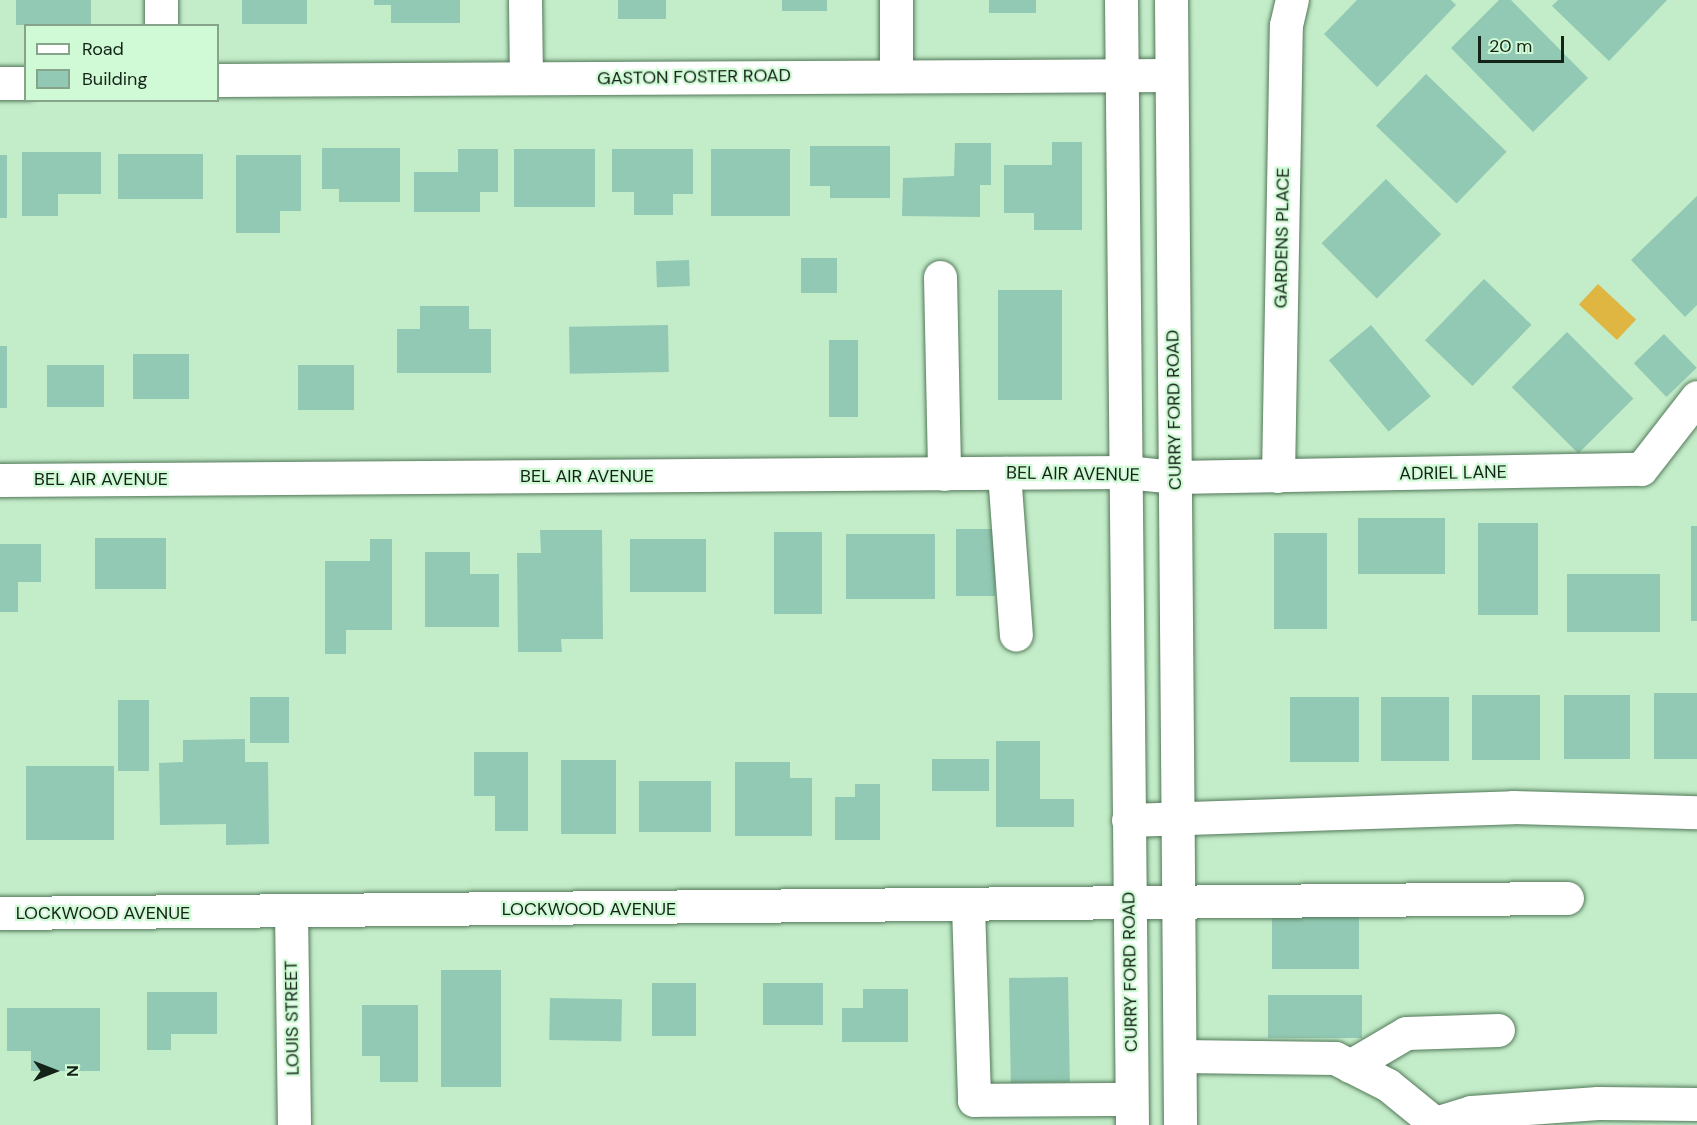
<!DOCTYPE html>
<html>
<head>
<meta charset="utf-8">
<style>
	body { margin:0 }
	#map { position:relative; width:1697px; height:1125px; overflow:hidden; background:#c3ecc9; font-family:"DM Sans",sans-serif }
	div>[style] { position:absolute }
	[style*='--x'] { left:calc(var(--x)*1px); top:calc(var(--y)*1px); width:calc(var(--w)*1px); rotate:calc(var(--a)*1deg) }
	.water>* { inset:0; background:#dfb642; transform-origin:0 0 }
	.building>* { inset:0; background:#92c9b4; transform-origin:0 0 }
	.roads { filter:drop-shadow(0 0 2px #537959) drop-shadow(0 0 2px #537959) }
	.minor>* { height:33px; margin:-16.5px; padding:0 16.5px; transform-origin:16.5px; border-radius:16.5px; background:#fff }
	.major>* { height:33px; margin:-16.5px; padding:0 16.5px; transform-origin:16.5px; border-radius:16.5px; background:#fff }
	span { translate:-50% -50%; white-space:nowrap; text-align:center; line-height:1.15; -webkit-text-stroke:4.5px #d0fad6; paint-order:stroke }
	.street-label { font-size:18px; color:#142317 }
	.legend { position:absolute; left:24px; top:24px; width:195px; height:78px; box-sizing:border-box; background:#d0fad6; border:2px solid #85a48a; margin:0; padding:8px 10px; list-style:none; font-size:18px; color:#142317 }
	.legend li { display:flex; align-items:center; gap:12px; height:30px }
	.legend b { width:30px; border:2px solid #85a48a }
	.north { position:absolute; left:24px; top:1041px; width:60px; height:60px; -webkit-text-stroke:4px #d0fad6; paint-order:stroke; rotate:90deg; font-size:16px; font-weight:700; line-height:24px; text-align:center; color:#142317 }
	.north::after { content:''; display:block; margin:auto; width:21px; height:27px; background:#142317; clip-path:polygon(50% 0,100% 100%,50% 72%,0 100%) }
	.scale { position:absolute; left:1478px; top:36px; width:86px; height:27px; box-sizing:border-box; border:3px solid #142317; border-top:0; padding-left:8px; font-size:18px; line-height:21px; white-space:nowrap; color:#142317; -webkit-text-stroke:4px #d0fad6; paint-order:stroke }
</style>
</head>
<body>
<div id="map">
	<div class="water">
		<i style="left:1598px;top:284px;width:52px;height:28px;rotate:43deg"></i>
	</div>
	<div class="building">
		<i style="left:16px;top:0;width:75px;height:25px"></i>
		<i style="left:242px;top:0;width:65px;height:24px"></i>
		<i style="clip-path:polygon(374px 0,460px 0,460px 23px,391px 23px,391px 5px,374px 5px)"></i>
		<i style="left:618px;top:0;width:48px;height:19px"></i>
		<i style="left:782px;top:0;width:45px;height:11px"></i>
		<i style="left:989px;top:0;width:47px;height:13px"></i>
		<i style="clip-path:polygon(1357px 0,1451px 0,1456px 5px,1377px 87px,1324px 34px)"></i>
		<i style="clip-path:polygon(1499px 0,1511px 0,1588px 78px,1533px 132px,1451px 48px)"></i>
		<i style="clip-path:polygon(1558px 0,1667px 0,1609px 61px,1552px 6px)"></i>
		<i style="left:1426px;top:74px;width:112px;height:72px;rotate:44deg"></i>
		<i style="clip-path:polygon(1052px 142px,1082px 142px,1082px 230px,1034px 230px,1034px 213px,1004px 213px,1004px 165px,1052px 165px)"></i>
		<i style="clip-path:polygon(955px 143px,991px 143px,991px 185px,980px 185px,980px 217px,902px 216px,903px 178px,954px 176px)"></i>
		<i style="clip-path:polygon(810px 146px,890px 146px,890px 198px,830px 198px,830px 186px,810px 186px)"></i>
		<i style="clip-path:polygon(322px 148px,400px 148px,400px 202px,339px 202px,339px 189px,322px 189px)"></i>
		<i style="clip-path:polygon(458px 149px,498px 149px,498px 192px,480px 192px,480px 212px,414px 212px,414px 172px,458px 172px)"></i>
		<i style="left:514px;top:149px;width:81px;height:58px"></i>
		<i style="clip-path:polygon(612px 149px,693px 149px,693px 194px,673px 194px,673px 215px,634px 215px,634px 192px,612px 192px)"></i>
		<i style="left:711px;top:149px;width:79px;height:67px"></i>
		<i style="clip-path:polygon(22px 152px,101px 152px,101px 194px,58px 194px,58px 216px,22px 216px)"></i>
		<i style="left:118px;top:154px;width:85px;height:45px"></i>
		<i style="left:0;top:155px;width:7px;height:63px"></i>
		<i style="clip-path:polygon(236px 155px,301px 155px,301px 211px,280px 211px,280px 233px,236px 233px)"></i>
		<i style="left:1386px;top:179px;width:78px;height:91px;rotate:45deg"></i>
		<i style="clip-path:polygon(1697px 196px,1697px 305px,1685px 317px,1631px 260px)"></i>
		<i style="left:801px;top:258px;width:36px;height:35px"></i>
		<i style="left:689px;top:260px;width:26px;height:33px;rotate:88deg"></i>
		<i style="left:1484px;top:279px;width:66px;height:85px;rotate:44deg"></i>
		<i style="left:998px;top:290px;width:64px;height:110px"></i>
		<i style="clip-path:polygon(420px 306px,469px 306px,469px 329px,491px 329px,491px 373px,397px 373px,397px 329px,420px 329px)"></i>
		<i style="left:668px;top:325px;width:47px;height:99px;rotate:89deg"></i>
		<i style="left:1371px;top:325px;width:93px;height:55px;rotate:50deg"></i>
		<i style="left:1567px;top:332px;width:94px;height:78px;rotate:45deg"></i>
		<i style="left:1664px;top:334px;width:47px;height:42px;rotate:46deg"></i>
		<i style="left:829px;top:340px;width:29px;height:77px"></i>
		<i style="left:0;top:346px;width:7px;height:62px"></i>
		<i style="left:133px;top:354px;width:56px;height:45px"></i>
		<i style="left:47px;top:365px;width:57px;height:42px"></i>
		<i style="left:298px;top:365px;width:56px;height:45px"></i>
		<i style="left:1358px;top:518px;width:87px;height:56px"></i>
		<i style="left:1478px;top:523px;width:60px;height:92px"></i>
		<i style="left:1691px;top:526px;width:6px;height:95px"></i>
		<i style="left:956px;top:529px;width:39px;height:67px"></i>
		<i style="clip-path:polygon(540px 530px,602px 530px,603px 639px,561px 639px,562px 652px,518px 652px,517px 553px,541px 553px)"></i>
		<i style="left:774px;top:532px;width:48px;height:82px"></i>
		<i style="left:1274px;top:533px;width:53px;height:96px"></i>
		<i style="left:846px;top:534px;width:89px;height:65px"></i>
		<i style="left:95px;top:538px;width:71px;height:51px"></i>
		<i style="clip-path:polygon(370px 539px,392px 539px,392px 630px,346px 630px,346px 654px,325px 654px,325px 561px,370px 561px)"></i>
		<i style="left:630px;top:539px;width:76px;height:53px"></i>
		<i style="clip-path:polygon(0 544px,41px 544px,41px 582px,18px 582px,18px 612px,0 612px)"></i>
		<i style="clip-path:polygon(425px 552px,470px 552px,470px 574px,499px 574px,499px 627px,425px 627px)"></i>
		<i style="left:1567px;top:574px;width:93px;height:58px"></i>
		<i style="left:1654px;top:693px;width:43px;height:66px"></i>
		<i style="left:1472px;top:695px;width:68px;height:65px"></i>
		<i style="left:1564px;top:695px;width:66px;height:64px"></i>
		<i style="left:250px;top:697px;width:39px;height:46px"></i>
		<i style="left:1290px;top:697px;width:69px;height:65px"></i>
		<i style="left:1381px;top:697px;width:68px;height:64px"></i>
		<i style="left:118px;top:700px;width:31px;height:71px"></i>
		<i style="clip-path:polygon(245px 739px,245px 762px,268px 762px,269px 844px,226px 845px,226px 824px,160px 825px,159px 763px,183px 762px,183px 740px)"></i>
		<i style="clip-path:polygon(996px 741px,1040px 741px,1040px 799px,1074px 799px,1074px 827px,996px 827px)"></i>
		<i style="clip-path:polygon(474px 752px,528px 752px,528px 831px,495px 831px,495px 796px,474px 796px)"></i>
		<i style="left:932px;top:759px;width:57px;height:32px"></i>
		<i style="left:561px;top:760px;width:55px;height:74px"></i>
		<i style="clip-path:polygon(735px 762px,790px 762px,790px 778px,812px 778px,812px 836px,735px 836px)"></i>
		<i style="left:26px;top:766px;width:88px;height:74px"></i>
		<i style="left:639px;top:781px;width:72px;height:51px"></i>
		<i style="clip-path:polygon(855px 784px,880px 784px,880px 840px,835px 840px,835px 797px,855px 797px)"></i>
		<i style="left:1272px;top:917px;width:87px;height:52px"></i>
		<i style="left:441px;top:970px;width:60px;height:117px"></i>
		<i style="left:1068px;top:977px;width:105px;height:59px;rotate:89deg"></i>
		<i style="left:652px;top:983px;width:44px;height:53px"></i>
		<i style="left:763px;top:983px;width:60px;height:42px"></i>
		<i style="clip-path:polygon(863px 989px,908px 989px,908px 1042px,842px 1042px,842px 1008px,863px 1008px)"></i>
		<i style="clip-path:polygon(147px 992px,217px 992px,217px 1034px,171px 1034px,171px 1050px,147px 1050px)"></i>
		<i style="left:1362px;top:995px;width:43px;height:94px;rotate:90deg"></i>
		<i style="left:550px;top:998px;width:72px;height:42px;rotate:1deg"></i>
		<i style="clip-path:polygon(362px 1005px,418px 1005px,418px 1082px,380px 1082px,380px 1056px,362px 1056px)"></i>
		<i style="clip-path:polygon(7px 1008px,100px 1008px,100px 1071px,31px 1071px,31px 1051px,7px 1051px)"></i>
	</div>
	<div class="roads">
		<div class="minor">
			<i style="--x:161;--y:0;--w:26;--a:90"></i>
			<i style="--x:525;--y:0;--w:78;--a:89.3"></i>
			<i style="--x:896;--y:0;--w:74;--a:90"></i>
			<i style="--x:218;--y:80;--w:952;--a:-0.3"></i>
			<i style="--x:0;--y:83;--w:26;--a:0"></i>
			<i style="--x:940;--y:277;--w:197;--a:88.8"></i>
			<i style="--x:1004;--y:473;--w:162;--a:85.8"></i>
			<i style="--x:1278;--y:476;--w:451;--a:-89"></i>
			<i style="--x:1286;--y:25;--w:26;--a:-77"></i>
			<i style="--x:0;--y:480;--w:1126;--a:-0.41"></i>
			<i style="--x:1126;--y:472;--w:48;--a:5.9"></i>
			<i style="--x:1174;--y:477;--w:467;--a:-1"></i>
			<i style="--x:1641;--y:469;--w:91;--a:-52.1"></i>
			<i style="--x:1128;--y:820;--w:385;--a:-1.9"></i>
			<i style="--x:1513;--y:807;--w:184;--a:1.6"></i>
			<i style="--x:968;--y:906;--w:194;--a:88.2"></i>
			<i style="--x:974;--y:1100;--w:157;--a:-0.4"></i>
			<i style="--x:291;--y:911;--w:214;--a:89.2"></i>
			<i style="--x:0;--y:913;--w:1567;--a:-0.55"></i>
			<i style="--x:1180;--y:1056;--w:155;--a:0.7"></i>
			<i style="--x:1335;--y:1058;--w:59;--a:27"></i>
			<i style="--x:1388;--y:1085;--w:63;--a:39.2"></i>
			<i style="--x:1350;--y:1066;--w:65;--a:-30.5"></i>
			<i style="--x:1406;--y:1033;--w:92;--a:-1.9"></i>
			<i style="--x:1429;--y:1125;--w:44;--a:-17.2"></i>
			<i style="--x:1471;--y:1112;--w:127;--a:-4.1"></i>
			<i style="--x:1598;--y:1103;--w:99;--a:0.6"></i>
		</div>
		<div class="major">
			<i style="--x:1121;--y:0;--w:1125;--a:89.44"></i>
			<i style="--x:1171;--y:0;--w:1125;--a:89.54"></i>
		</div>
	</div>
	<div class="street-label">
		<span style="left:694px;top:77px;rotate:-1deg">GASTON FOSTER ROAD</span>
		<span style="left:1282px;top:238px;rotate:-89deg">GARDENS PLACE</span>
		<span style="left:1174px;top:410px;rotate:-91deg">CURRY FORD ROAD</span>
		<span style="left:1453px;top:473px;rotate:-1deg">ADRIEL LANE</span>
		<span style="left:1073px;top:474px;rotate:1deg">BEL AIR AVENUE</span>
		<span style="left:587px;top:476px">BEL AIR AVENUE</span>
		<span style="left:101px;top:479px">BEL AIR AVENUE</span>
		<span style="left:589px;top:909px">LOCKWOOD AVENUE</span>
		<span style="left:103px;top:913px">LOCKWOOD AVENUE</span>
		<span style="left:1130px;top:972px;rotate:-91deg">CURRY FORD ROAD</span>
		<span style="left:292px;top:1018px;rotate:-91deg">LOUIS STREET</span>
	</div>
	<ul class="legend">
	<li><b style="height:8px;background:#fff"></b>Road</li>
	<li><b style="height:16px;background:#92c9b4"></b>Building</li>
	</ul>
	<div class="north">N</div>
	<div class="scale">20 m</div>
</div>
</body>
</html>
